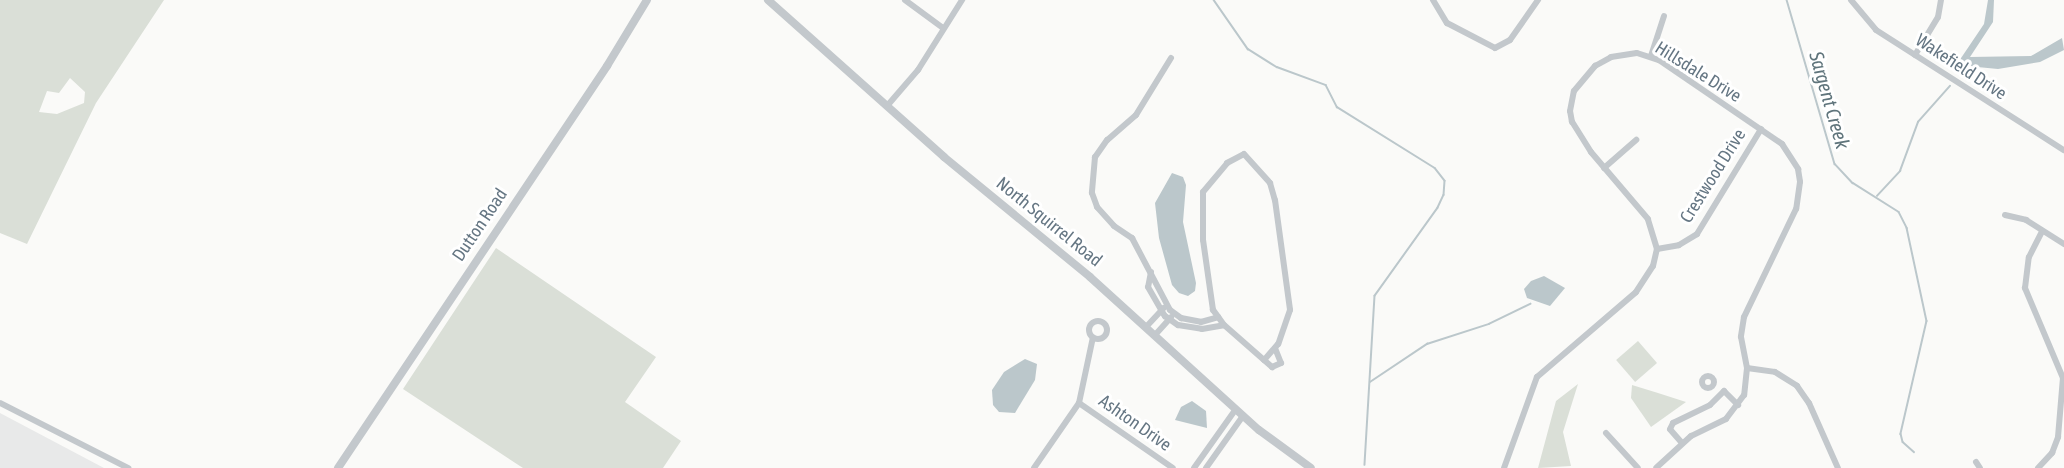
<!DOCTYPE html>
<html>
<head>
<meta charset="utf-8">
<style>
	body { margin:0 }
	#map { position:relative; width:2064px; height:468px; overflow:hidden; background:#fafaf8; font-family:"Asap Condensed",sans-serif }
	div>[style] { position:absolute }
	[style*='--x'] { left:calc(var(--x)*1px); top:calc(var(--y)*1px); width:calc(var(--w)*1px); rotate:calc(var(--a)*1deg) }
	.built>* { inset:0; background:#e8e9e9 }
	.green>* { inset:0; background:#dadfd7; transform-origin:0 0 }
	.water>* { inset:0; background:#bbc7cb }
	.stream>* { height:1.5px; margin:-0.75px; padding:0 0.75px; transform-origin:0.75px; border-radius:0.75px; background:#bbc7cb }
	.minor>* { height:6px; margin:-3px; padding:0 3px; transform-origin:3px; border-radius:3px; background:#c3c8cc }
	.minor>.ring { margin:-3px; padding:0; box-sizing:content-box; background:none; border:6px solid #c3c8cc; border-radius:50% }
	.tertiary>* { height:8px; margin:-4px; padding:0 4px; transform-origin:4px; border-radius:4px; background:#c3c8cc }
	span { translate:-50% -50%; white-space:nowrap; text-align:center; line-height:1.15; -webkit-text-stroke:6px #fff; paint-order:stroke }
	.street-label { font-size:18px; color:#657683 }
	.water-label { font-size:20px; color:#60757c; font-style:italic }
</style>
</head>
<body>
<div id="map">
	<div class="built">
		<i style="clip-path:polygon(0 413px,104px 468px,0 468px)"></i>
	</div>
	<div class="green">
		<i style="clip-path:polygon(evenodd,0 0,164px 0,96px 103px,27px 244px,0 233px,0 0,70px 78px,85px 92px,84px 103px,57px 114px,39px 112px,47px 91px,59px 93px,70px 78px)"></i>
		<i style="clip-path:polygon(496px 248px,656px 357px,625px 402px,681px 441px,663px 468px,523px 468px,403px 389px)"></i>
		<i style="left:1638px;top:341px;width:29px;height:29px;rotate:49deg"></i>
		<i style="clip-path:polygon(1578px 384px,1563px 432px,1571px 466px,1538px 468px,1556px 401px)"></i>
		<i style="clip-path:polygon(1632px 385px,1658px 393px,1686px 402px,1651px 427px,1631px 398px)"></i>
	</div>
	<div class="water">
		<i style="clip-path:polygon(1988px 0,1994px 0,1993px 22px,1970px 57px,2031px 56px,2062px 38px,2064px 50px,2040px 62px,1998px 69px,1967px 66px,1959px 71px,1957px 64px,1984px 24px)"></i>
		<i style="clip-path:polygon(1172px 173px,1183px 177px,1186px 185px,1183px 222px,1196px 283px,1195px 291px,1188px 296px,1179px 293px,1172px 285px,1159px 238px,1155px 203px)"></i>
		<i style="clip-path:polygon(1544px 276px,1565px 288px,1550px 306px,1527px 298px,1524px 289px,1531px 281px)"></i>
		<i style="clip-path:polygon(1025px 359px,1037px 364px,1035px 380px,1015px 413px,999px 412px,993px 405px,992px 390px,1004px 372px)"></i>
		<i style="clip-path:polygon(1192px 401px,1206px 411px,1207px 428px,1175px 420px,1181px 407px)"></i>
	</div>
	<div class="stream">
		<i style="--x:1214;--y:0;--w:60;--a:55.2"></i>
		<i style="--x:1248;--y:49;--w:34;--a:32"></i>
		<i style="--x:1277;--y:67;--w:52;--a:20.2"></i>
		<i style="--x:1326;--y:85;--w:25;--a:63"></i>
		<i style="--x:1337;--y:107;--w:115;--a:31.9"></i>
		<i style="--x:1435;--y:168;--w:16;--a:52"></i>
		<i style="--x:1445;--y:181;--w:14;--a:94"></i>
		<i style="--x:1444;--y:195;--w:14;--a:115"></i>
		<i style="--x:1438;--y:208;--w:108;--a:125.6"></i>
		<i style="--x:1375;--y:296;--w:169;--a:93.4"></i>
		<i style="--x:1787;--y:0;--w:171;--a:73.7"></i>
		<i style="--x:1835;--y:164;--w:26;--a:47"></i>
		<i style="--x:1853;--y:183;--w:54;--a:32.2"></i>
		<i style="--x:1899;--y:212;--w:18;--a:63"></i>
		<i style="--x:1907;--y:228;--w:95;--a:77.9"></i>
		<i style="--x:1927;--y:321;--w:116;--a:103"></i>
		<i style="--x:1901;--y:434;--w:8;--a:76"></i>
		<i style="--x:1903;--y:442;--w:15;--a:42"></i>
		<i style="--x:1877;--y:196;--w:34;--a:-47"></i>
		<i style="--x:1900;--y:171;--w:52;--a:-69.8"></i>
		<i style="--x:1918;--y:122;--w:48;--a:-48.4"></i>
		<i style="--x:1370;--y:382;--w:69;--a:-33.7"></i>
		<i style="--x:1427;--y:344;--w:65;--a:-17.9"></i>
		<i style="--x:1489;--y:324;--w:46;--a:-26"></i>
	</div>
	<div class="minor">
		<i style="--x:905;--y:0;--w:47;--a:36.4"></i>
		<i style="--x:1433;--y:0;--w:27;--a:59"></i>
		<i style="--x:1447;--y:23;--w:54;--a:27.5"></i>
		<i style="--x:1495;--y:48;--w:17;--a:-28"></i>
		<i style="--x:1510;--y:40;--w:49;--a:-55"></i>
		<i style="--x:1851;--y:0;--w:39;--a:50"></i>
		<i style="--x:1876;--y:30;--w:223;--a:32.6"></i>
		<i style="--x:1915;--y:55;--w:44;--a:-58.8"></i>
		<i style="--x:1938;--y:17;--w:17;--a:-80"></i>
		<i style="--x:1651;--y:56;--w:42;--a:-72"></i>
		<i style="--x:1171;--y:58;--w:67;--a:121.6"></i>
		<i style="--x:1136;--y:115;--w:38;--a:139"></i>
		<i style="--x:1107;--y:140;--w:21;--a:125"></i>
		<i style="--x:1095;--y:157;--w:36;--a:95"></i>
		<i style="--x:1092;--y:193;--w:15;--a:70"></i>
		<i style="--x:1097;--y:207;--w:25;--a:48"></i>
		<i style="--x:1114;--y:226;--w:22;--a:34"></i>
		<i style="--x:1132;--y:238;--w:81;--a:62.2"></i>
		<i style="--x:1170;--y:310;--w:14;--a:36"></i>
		<i style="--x:1181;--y:318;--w:20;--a:11"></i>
		<i style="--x:1201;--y:322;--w:18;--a:-16"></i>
		<i style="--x:887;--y:106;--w:48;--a:-49.3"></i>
		<i style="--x:918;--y:70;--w:83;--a:-57.8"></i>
		<i style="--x:1244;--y:154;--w:39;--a:48"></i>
		<i style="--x:1270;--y:183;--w:18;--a:74"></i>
		<i style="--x:1275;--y:200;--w:111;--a:82.2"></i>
		<i style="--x:1290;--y:310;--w:36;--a:109"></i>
		<i style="--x:1278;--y:344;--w:21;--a:131"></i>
		<i style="--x:1264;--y:360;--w:53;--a:-138.8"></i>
		<i style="--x:1224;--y:325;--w:19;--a:-126"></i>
		<i style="--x:1213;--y:310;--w:71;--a:-98.1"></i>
		<i style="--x:1203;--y:240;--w:48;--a:-90"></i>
		<i style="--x:1203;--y:192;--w:38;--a:-50"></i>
		<i style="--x:1227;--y:163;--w:19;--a:-28"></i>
		<i style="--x:1604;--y:168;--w:43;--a:-41.2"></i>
		<i style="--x:2005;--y:215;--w:22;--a:13"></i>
		<i style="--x:2026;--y:220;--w:45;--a:32.3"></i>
		<i style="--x:1657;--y:249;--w:22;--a:-10"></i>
		<i style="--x:1679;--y:245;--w:21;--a:-31"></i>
		<i style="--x:1697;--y:234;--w:123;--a:-58.6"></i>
		<i style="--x:1151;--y:272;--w:15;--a:101"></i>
		<i style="--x:1148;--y:287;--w:34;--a:60"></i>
		<i style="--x:1165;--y:316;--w:16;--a:35"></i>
		<i style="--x:1178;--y:325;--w:24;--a:9"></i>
		<i style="--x:1202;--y:329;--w:22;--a:-10"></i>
		<i class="ring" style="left:1089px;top:321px;width:12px;height:12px"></i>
		<i style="--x:1146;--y:327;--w:26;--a:-47"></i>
		<i style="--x:1155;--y:335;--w:24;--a:-48"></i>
		<i style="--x:1264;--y:360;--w:11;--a:41"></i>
		<i style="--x:1272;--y:367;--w:10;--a:-24"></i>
		<i style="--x:1281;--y:363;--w:16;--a:-112"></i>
		<i style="--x:1747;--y:368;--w:28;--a:8"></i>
		<i style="--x:1775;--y:372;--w:26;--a:32"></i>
		<i style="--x:1797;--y:386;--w:21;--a:55"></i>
		<i style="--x:1809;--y:403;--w:71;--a:66"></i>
		<i class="ring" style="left:1702px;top:376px;width:6px;height:6px"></i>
		<i style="--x:0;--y:403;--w:144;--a:26.9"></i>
		<i style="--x:1079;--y:403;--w:114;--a:34.7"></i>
		<i style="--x:1606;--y:433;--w:47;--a:47.6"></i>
		<i style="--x:1682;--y:443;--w:18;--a:-131"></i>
		<i style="--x:1670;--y:429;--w:7;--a:-63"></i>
		<i style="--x:1673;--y:423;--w:41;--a:-25.9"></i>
		<i style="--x:1710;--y:405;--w:20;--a:-45"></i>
		<i style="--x:1724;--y:391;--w:20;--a:45"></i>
		<i style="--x:1976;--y:462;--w:7;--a:56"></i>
		<i style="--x:1034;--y:468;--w:79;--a:-55.3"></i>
		<i style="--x:1079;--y:403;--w:67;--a:-78"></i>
		<i style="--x:1194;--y:468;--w:72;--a:-54.6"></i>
		<i style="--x:1206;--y:468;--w:64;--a:-54.6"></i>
		<i style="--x:1504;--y:468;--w:97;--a:-70.1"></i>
		<i style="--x:1537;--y:377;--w:130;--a:-40.6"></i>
		<i style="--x:1636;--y:292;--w:31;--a:-57"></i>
		<i style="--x:1653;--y:266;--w:17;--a:-77"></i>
		<i style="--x:1657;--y:249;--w:31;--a:-107"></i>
		<i style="--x:1648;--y:219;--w:88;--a:-130.4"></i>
		<i style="--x:1591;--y:152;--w:36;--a:-122"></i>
		<i style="--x:1572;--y:122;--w:11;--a:-100"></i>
		<i style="--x:1570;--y:111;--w:20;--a:-79"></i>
		<i style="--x:1574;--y:91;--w:33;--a:-50"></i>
		<i style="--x:1595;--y:66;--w:18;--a:-29"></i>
		<i style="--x:1611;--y:57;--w:26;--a:-9"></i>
		<i style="--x:1637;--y:53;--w:23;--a:18"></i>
		<i style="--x:1659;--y:60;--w:149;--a:34.3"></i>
		<i style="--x:1782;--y:144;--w:30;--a:57"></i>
		<i style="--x:1798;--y:169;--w:13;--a:81"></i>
		<i style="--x:1800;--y:182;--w:27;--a:98"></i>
		<i style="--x:1796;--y:209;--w:120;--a:115.7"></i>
		<i style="--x:1744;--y:317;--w:20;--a:99"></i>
		<i style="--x:1741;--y:337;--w:32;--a:79"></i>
		<i style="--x:1747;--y:368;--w:27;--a:96"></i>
		<i style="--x:1744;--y:395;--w:30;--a:127"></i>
		<i style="--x:1726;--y:419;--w:39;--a:154"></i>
		<i style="--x:1691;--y:436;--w:47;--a:137.6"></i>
		<i style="--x:2038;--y:468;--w:21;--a:-47"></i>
		<i style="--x:2052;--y:453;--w:17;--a:-69"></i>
		<i style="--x:2058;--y:437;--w:59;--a:-85.2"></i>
		<i style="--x:2063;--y:378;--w:98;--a:-112.9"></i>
		<i style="--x:2025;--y:288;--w:31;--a:-83"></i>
		<i style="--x:2029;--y:257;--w:29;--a:-63"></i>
	</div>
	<div class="tertiary">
		<i style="--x:768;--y:0;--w:236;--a:41.7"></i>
		<i style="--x:944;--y:157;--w:189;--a:39.4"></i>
		<i style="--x:1090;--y:277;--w:228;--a:42.2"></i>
		<i style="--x:1259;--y:430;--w:64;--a:36.2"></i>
		<i style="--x:338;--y:468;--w:484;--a:-56.2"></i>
		<i style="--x:607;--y:66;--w:77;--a:-58.8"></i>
	</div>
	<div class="street-label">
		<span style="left:1961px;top:67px;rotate:33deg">Wakefield Drive</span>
		<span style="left:1698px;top:72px;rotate:32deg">Hillsdale Drive</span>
		<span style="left:1713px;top:176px;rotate:-58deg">Crestwood Drive</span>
		<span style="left:1049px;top:222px;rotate:39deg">North Squirrel Road</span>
		<span style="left:480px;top:225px;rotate:-56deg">Dutton Road</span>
		<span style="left:1135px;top:423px;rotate:35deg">Ashton Drive</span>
	</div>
	<div class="water-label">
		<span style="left:1830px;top:100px;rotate:74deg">Sargent Creek</span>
	</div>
</div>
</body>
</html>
